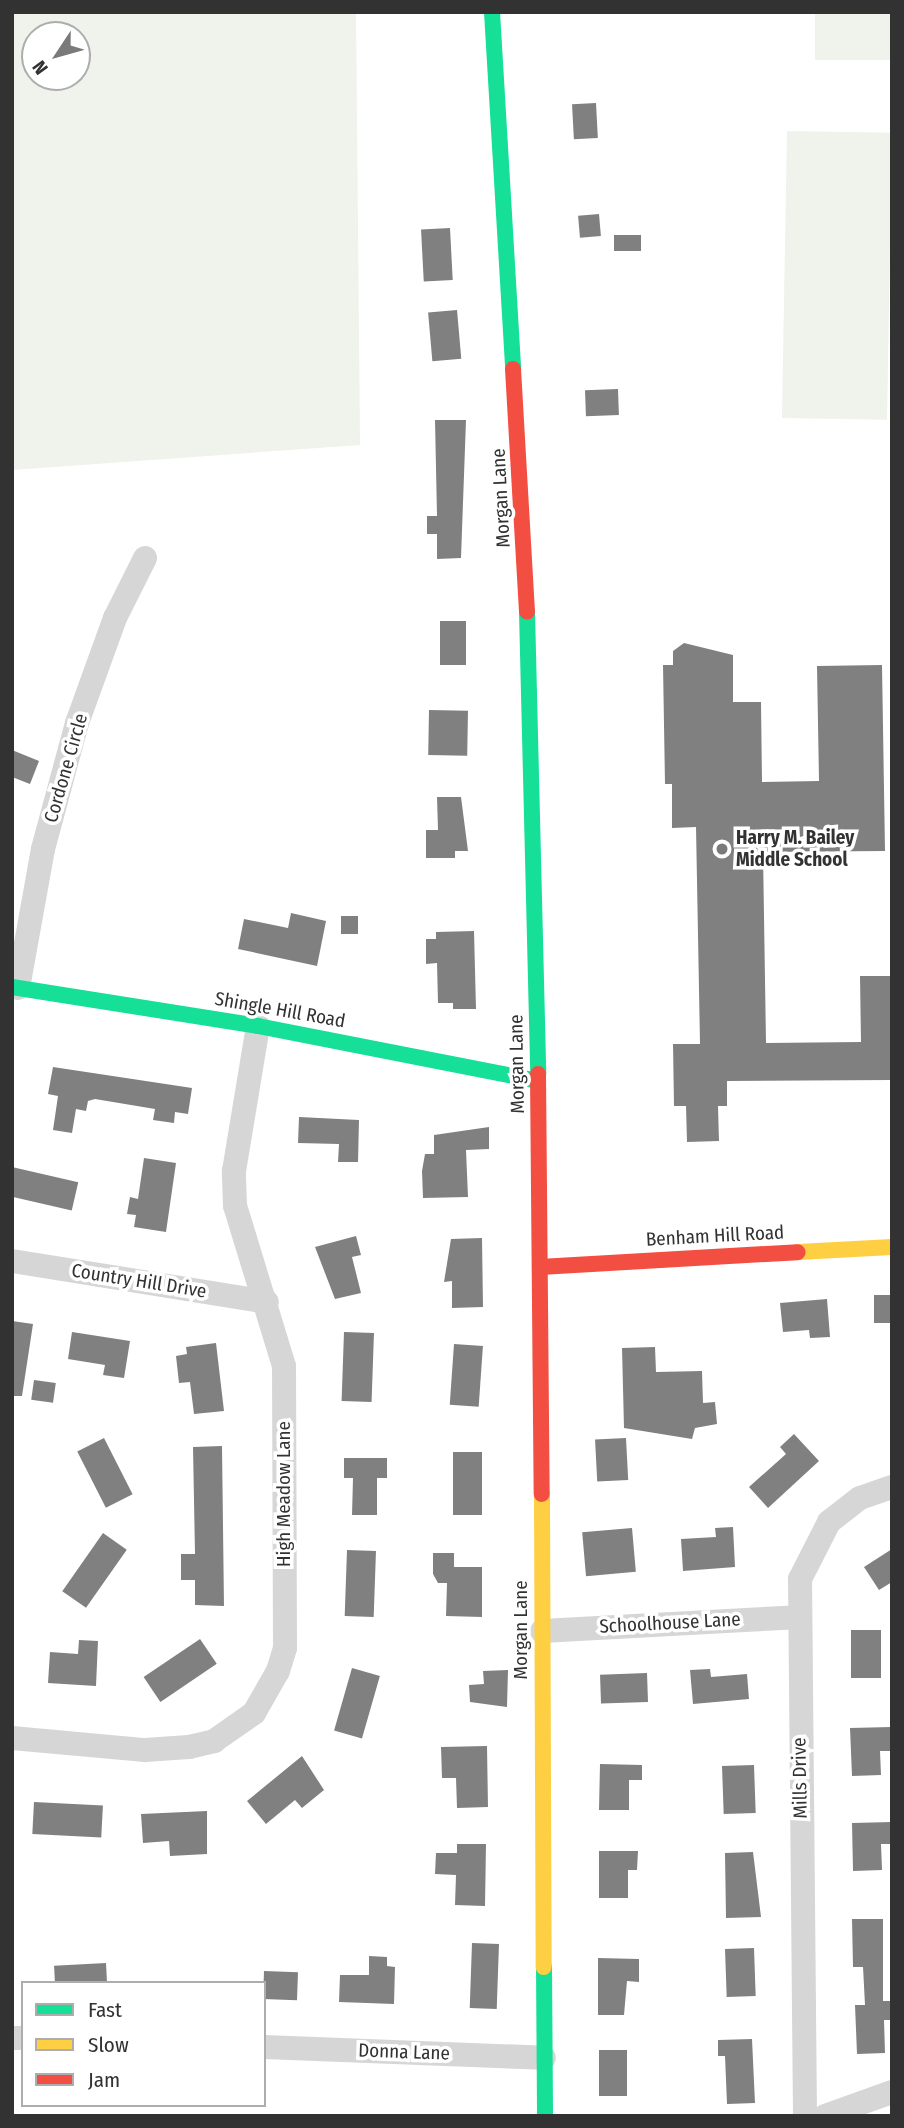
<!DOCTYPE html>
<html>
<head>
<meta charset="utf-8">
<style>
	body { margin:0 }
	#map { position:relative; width:904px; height:2128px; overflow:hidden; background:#fff; font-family:"Fira Sans Condensed",sans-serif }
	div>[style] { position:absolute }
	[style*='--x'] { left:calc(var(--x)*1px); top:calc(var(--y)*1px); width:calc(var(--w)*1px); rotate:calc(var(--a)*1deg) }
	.green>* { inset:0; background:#f0f2ec; transform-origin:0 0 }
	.building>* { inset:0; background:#808080; transform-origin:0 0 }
	.street>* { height:24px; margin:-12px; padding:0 12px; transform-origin:12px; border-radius:12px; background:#d6d6d6 }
	.fast>* { height:16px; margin:-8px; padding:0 8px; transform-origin:8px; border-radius:8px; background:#16e098 }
	.slow>* { height:16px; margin:-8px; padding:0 8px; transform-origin:8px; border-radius:8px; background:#ffcf43 }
	.jam>* { height:16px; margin:-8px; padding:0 8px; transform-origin:8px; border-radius:8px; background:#f24e42 }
	.dots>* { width:19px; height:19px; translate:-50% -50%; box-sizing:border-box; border:4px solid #fff; border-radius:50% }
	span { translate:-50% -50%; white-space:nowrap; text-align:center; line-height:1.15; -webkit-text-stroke:7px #fff; paint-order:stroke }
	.street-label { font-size:19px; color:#323232 }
	.poi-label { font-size:19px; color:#323232; font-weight:700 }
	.left { translate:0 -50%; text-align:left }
	.frame { position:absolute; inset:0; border:14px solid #323232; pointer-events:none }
	.legend { position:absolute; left:21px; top:1981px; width:245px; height:126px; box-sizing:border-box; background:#fff; border:2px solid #adadad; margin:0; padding:9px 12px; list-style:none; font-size:21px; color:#323232 }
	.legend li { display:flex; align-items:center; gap:14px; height:35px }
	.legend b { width:35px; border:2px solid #adadad }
	.north { position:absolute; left:21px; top:21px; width:70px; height:70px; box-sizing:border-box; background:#fff; border:2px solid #adadad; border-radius:50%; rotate:234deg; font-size:19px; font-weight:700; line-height:28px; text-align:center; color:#323232 }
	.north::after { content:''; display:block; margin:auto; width:24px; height:32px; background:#7a7a7a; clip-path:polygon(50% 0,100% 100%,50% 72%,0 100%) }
</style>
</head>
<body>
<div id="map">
	<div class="green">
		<i style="clip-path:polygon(evenodd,356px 12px,360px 445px,12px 470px,12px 13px,356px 12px,35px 35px,77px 35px,77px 77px,35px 77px,35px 35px)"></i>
		<i style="left:815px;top:12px;width:77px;height:48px"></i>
		<i style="left:787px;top:131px;width:105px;height:287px;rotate:1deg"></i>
	</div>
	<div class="building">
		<i style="left:596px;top:103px;width:35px;height:24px;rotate:87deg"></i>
		<i style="left:599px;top:214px;width:22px;height:21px;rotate:85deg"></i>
		<i style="left:450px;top:228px;width:52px;height:29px;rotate:87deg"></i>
		<i style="left:641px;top:235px;width:16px;height:27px;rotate:90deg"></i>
		<i style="left:457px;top:310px;width:49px;height:29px;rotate:85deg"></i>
		<i style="left:618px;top:389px;width:26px;height:33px;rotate:88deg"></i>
		<i style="clip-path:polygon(435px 420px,466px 420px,461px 558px,437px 559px,437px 534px,427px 534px,427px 516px,437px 516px)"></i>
		<i style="left:440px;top:621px;width:26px;height:44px"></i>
		<i style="clip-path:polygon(684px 643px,733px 655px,733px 702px,761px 702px,762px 782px,819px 781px,817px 666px,882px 665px,885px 851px,763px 852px,766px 1043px,861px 1042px,860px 976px,892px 976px,892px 1080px,727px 1081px,727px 1106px,718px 1106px,719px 1141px,687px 1142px,686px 1106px,674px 1106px,673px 1044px,700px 1044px,696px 827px,672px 828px,672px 784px,665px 784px,663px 665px,673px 665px,673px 651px)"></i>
		<i style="left:429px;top:710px;width:39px;height:45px;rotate:1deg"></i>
		<i style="clip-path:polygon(12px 750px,39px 761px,30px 784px,12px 777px)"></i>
		<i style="clip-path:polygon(437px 797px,461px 797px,468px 851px,455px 851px,455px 858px,426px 858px,426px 830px,438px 830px)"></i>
		<i style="clip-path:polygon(291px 913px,326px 921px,317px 966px,238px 949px,244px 919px,288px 928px)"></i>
		<i style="left:341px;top:916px;width:17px;height:18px"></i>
		<i style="clip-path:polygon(474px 931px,476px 1009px,453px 1009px,453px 1003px,438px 1003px,437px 963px,426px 964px,426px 939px,436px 939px,436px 932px)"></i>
		<i style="clip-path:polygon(53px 1067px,192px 1088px,188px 1114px,175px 1112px,174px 1123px,153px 1120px,155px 1109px,95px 1099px,88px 1101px,86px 1111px,76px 1109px,72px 1133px,53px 1130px,58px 1096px,48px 1094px)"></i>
		<i style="clip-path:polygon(299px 1117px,359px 1120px,358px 1162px,338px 1162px,339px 1144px,298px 1143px)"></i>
		<i style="clip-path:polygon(489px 1127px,489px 1149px,466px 1150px,468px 1197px,423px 1198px,422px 1171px,425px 1154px,434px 1154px,434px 1135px)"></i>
		<i style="clip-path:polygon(144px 1158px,176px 1163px,166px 1232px,134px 1227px,136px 1215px,127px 1214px,130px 1197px,138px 1199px)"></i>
		<i style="left:12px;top:1167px;width:68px;height:29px;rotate:13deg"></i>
		<i style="clip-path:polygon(356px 1236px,361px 1255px,352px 1257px,361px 1293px,335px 1299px,315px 1247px)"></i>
		<i style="clip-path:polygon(482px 1238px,483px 1307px,452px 1308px,452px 1281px,444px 1282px,451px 1239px)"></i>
		<i style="left:892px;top:1295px;width:28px;height:18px;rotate:90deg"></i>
		<i style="clip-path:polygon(827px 1299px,830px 1337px,810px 1338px,809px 1330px,783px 1332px,780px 1303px)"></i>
		<i style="clip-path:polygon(12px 1321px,33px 1324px,22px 1396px,12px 1396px)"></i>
		<i style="clip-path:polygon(72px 1332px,130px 1341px,124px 1378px,103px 1375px,105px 1365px,68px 1359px)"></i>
		<i style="left:344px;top:1332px;width:30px;height:69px;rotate:2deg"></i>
		<i style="clip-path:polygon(216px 1343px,224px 1411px,194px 1414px,190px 1382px,179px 1383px,176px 1356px,187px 1354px,186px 1347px)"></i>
		<i style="left:454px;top:1344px;width:29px;height:61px;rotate:4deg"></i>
		<i style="clip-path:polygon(655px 1347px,656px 1372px,702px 1371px,703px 1403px,715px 1402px,717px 1424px,695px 1428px,692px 1439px,624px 1428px,622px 1348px)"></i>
		<i style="left:34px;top:1380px;width:22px;height:20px;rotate:8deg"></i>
		<i style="clip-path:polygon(794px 1434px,819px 1461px,768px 1508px,749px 1487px,786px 1454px,780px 1447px)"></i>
		<i style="left:104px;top:1438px;width:63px;height:30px;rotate:63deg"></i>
		<i style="left:626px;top:1438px;width:42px;height:31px;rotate:87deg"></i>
		<i style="clip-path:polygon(222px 1446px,224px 1606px,195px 1605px,195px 1580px,181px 1580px,181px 1554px,195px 1554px,193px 1447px)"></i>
		<i style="left:453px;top:1452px;width:29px;height:63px"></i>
		<i style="clip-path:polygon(344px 1458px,387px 1458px,387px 1478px,377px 1478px,377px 1515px,352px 1515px,353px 1478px,344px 1478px)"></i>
		<i style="clip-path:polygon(733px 1527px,735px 1567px,683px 1571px,681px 1539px,716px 1537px,715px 1528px)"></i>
		<i style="left:632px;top:1528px;width:44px;height:50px;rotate:85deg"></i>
		<i style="left:103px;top:1533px;width:29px;height:71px;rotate:35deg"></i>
		<i style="clip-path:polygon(892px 1549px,892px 1582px,879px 1590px,864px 1567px)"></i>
		<i style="left:347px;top:1550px;width:29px;height:66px;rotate:2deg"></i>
		<i style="clip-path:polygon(433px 1553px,454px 1553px,454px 1567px,482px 1567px,482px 1617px,446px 1616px,447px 1583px,438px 1583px,433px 1574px)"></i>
		<i style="left:881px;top:1630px;width:48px;height:30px;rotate:90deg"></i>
		<i style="left:200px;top:1639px;width:30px;height:68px;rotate:56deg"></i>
		<i style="clip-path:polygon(79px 1640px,98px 1641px,96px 1686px,48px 1683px,50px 1652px,78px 1654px)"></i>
		<i style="left:352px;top:1668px;width:29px;height:65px;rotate:16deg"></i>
		<i style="clip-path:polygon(710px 1669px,711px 1677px,747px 1674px,749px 1699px,693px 1704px,690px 1670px)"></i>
		<i style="clip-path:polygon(508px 1670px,507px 1707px,470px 1702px,469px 1685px,484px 1684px,483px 1671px)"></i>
		<i style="left:647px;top:1673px;width:29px;height:47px;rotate:88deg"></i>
		<i style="clip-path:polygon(891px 1727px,892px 1751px,880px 1751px,881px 1775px,852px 1776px,850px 1728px)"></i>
		<i style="clip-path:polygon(487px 1746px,488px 1807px,457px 1808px,456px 1778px,442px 1778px,441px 1747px)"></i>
		<i style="clip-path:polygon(302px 1756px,324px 1790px,302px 1808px,295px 1800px,266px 1824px,247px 1801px)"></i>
		<i style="clip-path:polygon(600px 1764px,642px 1765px,642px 1780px,629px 1780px,629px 1810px,599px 1810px)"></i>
		<i style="left:754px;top:1765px;width:48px;height:32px;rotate:88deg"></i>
		<i style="left:34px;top:1802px;width:69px;height:32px;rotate:3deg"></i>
		<i style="clip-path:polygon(207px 1811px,207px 1854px,170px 1856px,169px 1841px,143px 1843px,141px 1814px)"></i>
		<i style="clip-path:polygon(892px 1822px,892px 1844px,881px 1844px,882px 1870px,853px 1871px,852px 1823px)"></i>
		<i style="clip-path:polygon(457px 1844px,486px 1844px,485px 1906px,455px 1905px,456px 1875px,435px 1874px,436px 1853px,457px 1853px)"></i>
		<i style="clip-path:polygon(599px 1851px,638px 1851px,637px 1870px,628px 1870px,628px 1898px,599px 1898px)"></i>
		<i style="clip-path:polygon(753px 1852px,761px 1917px,726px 1918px,725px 1853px)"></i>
		<i style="clip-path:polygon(852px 1919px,883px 1919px,883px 2001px,892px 2001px,892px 2020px,884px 2020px,885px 2053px,857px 2054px,855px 2005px,865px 2005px,863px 1967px,853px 1967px)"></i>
		<i style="left:472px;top:1943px;width:27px;height:65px;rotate:2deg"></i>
		<i style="left:754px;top:1948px;width:48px;height:29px;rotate:88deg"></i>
		<i style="clip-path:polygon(369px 1956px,387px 1957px,387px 1966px,395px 1967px,394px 2004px,339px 2002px,340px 1975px,369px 1975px)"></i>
		<i style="clip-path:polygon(598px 1958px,639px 1959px,639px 1982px,627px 1981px,624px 2015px,598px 2015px)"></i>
		<i style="left:106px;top:1963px;width:20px;height:52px;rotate:87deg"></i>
		<i style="left:264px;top:1971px;width:34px;height:28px;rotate:2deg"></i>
		<i style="clip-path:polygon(752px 2039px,755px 2103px,727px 2104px,725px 2056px,718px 2056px,718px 2040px)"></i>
		<i style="left:627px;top:2050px;width:46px;height:28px;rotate:90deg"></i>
	</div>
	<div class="street">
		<i style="--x:18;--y:988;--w:141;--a:-79.8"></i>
		<i style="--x:43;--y:849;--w:131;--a:-74.9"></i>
		<i style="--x:77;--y:723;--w:112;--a:-70.1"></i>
		<i style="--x:115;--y:618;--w:67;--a:-63.4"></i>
		<i style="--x:12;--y:1261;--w:258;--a:9.1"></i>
		<i style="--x:542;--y:1631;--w:256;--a:-3.1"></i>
		<i style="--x:12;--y:1738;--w:134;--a:5.2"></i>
		<i style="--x:145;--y:1750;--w:44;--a:-3.9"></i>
		<i style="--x:189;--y:1747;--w:26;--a:-13"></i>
		<i style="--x:214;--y:1741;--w:49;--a:-35"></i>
		<i style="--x:254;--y:1713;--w:48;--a:-60.3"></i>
		<i style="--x:278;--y:1671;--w:24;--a:-73"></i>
		<i style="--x:285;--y:1648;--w:282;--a:-90.2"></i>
		<i style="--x:284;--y:1366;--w:167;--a:-107"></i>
		<i style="--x:235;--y:1206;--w:35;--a:-92"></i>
		<i style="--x:234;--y:1171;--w:147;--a:-80.6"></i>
		<i style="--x:12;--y:2038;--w:11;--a:0"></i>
		<i style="--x:264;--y:2047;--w:280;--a:2.2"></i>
		<i style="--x:805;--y:2116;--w:537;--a:-90.53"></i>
		<i style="--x:800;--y:1579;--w:64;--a:-63"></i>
		<i style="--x:829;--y:1522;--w:39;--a:-38"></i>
		<i style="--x:860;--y:1498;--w:34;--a:-19"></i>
		<i style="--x:825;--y:2116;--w:71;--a:-19.7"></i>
	</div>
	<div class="fast">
		<i style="--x:492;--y:12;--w:358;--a:86.6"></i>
		<i style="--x:527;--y:612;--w:462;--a:88.6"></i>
		<i style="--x:12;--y:987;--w:249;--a:9"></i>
		<i style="--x:258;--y:1026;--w:285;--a:11.1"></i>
		<i style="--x:544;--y:1967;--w:149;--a:89.6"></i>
	</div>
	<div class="slow">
		<i style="--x:798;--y:1252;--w:94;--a:-3"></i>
		<i style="--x:542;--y:1494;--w:473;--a:89.8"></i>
	</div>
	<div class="jam">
		<i style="--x:513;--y:369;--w:243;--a:86.7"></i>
		<i style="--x:538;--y:1074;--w:420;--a:89.5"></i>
		<i style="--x:540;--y:1267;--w:258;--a:-3.3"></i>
	</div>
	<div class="dots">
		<i style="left:722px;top:849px;background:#7a7a7a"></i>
	</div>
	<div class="street-label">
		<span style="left:501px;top:498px;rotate:-93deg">Morgan Lane</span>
		<span style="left:66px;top:768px;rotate:-74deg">Cordone Circle</span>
		<span style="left:280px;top:1010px;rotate:10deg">Shingle Hill Road</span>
		<span style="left:517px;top:1064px;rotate:-91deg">Morgan Lane</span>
		<span style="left:715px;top:1236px;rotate:-3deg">Benham Hill Road</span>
		<span style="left:139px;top:1281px;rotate:9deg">Country Hill Drive</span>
		<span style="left:284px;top:1494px;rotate:-90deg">High Meadow Lane</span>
		<span style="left:670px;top:1623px;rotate:-3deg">Schoolhouse Lane</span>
		<span style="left:521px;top:1630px;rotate:-90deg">Morgan Lane</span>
		<span style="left:800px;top:1778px;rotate:-91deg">Mills Drive</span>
		<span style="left:404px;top:2052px;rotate:2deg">Donna Lane</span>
	</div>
	<div class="poi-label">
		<span class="left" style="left:736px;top:849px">Harry M. Bailey<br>Middle School</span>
	</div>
	<div class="frame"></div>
	<ul class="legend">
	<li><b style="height:9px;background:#16e098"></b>Fast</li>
	<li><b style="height:9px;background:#ffcf43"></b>Slow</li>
	<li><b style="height:9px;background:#f24e42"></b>Jam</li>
	</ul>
	<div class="north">N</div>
</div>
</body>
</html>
